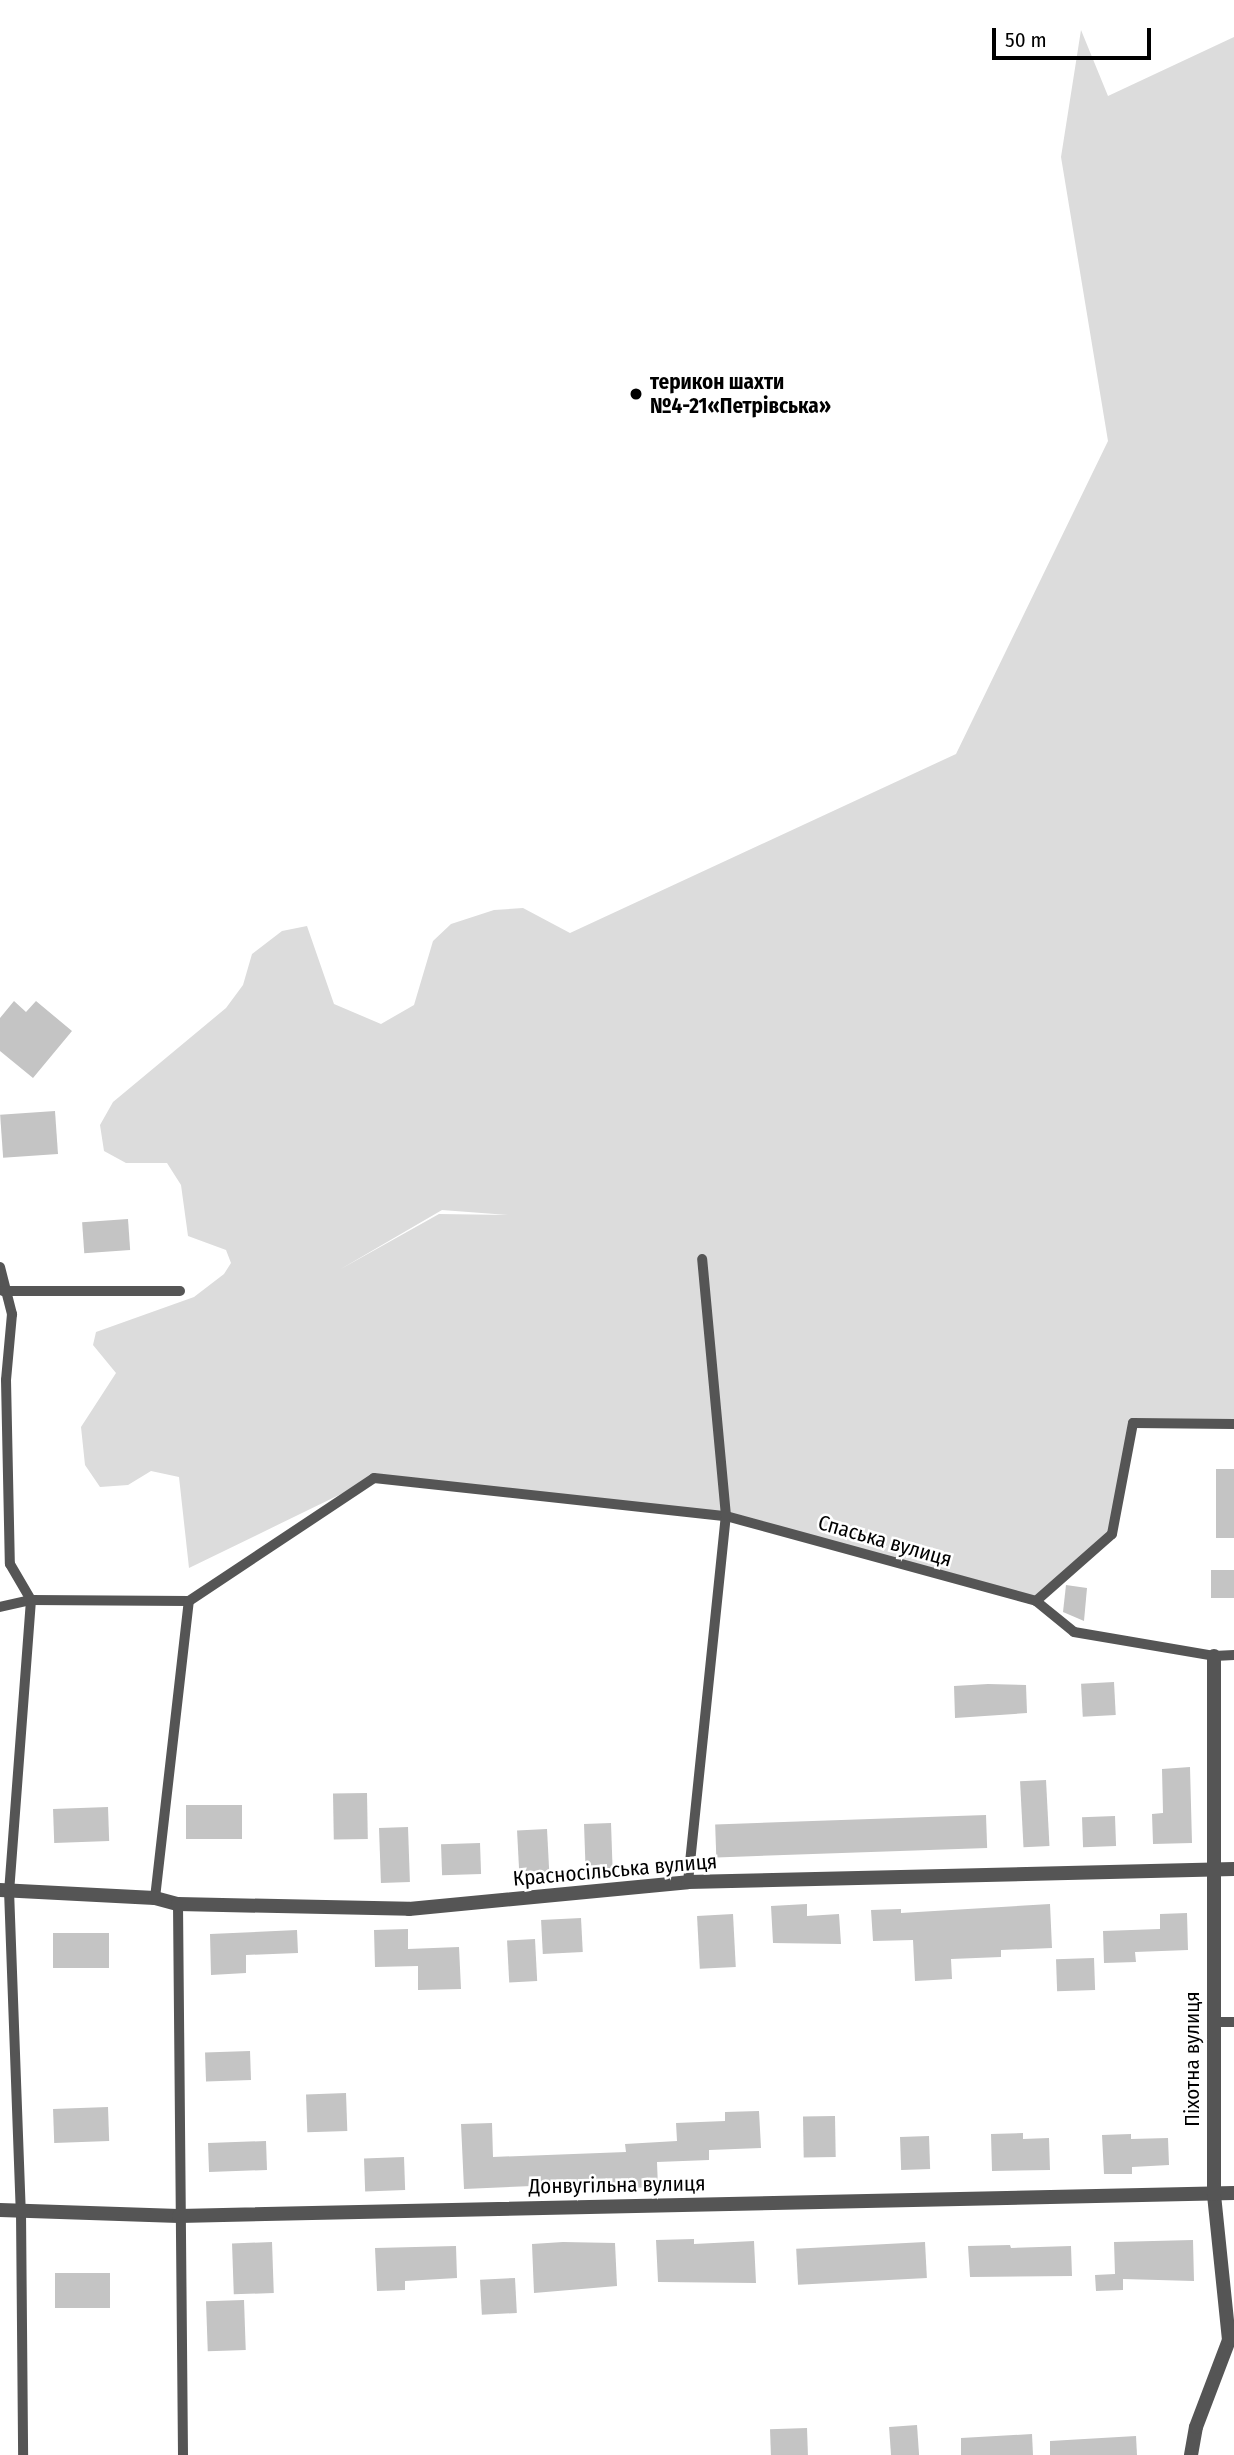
<!DOCTYPE html>
<html>
<head>
<meta charset="utf-8">
<style>
	body { margin:0 }
	#map { position:relative; width:1234px; height:2455px; overflow:hidden; background:#fff; font-family:"Fira Sans Condensed",sans-serif }
	div>[style] { position:absolute }
	[style*='--x'] { left:calc(var(--x)*1px); top:calc(var(--y)*1px); width:calc(var(--w)*1px); rotate:calc(var(--a)*1deg) }
	.green>* { inset:0; background:#dcdcdc }
	.building>* { inset:0; background:#c4c4c4; transform-origin:0 0 }
	.service>* { height:10px; margin:-5px; padding:0 5px; transform-origin:5px; border-radius:5px; background:#555 }
	.minor>* { height:14px; margin:-7px; padding:0 7px; transform-origin:7px; border-radius:7px; background:#555 }
	.dots>* { width:19px; height:19px; translate:-50% -50%; box-sizing:border-box; border:4px solid #fff; border-radius:50% }
	span { translate:-50% -50%; white-space:nowrap; text-align:center; line-height:1.15; -webkit-text-stroke:5px #fff; paint-order:stroke }
	.poi-label { font-size:21px; color:#000; font-weight:700 }
	.left { translate:0 -50%; text-align:left }
	.street-label { font-size:21px; color:#000 }
	.scale { position:absolute; left:992px; top:28px; width:159px; height:32px; box-sizing:border-box; border:4px solid #000; border-top:0; padding-left:9px; font-size:21px; line-height:24px; white-space:nowrap; color:#000; -webkit-text-stroke:5px #fff; paint-order:stroke }
</style>
</head>
<body>
<div id="map">
	<div class="green">
		<i style="clip-path:polygon(evenodd,1081px 30px,1108px 96px,1234px 37px,1234px 1424px,1133px 1424px,1112px 1534px,1036px 1601px,726px 1516px,374px 1478px,189px 1568px,179px 1477px,151px 1471px,128px 1485px,100px 1487px,85px 1465px,81px 1427px,116px 1373px,93px 1345px,96px 1332px,194px 1297px,224px 1274px,231px 1263px,226px 1250px,188px 1236px,181px 1185px,167px 1163px,126px 1163px,104px 1151px,100px 1125px,113px 1102px,226px 1008px,243px 985px,252px 954px,282px 931px,307px 926px,334px 1004px,381px 1024px,414px 1005px,433px 941px,451px 924px,494px 910px,523px 908px,570px 933px,956px 754px,1108px 441px,1061px 157px,1081px 30px,442px 1210px,508px 1215px,439px 1214px,339px 1270px,442px 1210px)"></i>
	</div>
	<div class="building">
		<i style="clip-path:polygon(14px 1001px,26px 1012px,36px 1001px,72px 1031px,33px 1078px,0 1051px,0 1018px)"></i>
		<i style="left:55px;top:1111px;width:43px;height:55px;rotate:86deg"></i>
		<i style="left:128px;top:1219px;width:31px;height:46px;rotate:86deg"></i>
		<i style="left:1216px;top:1469px;width:18px;height:69px"></i>
		<i style="left:1234px;top:1570px;width:28px;height:23px;rotate:90deg"></i>
		<i style="clip-path:polygon(1066px 1585px,1087px 1588px,1084px 1621px,1063px 1612px)"></i>
		<i style="left:1114px;top:1682px;width:33px;height:33px;rotate:87deg"></i>
		<i style="clip-path:polygon(988px 1684px,1026px 1685px,1027px 1713px,955px 1718px,954px 1686px)"></i>
		<i style="clip-path:polygon(1190px 1767px,1192px 1843px,1153px 1844px,1152px 1814px,1163px 1813px,1162px 1769px)"></i>
		<i style="left:1046px;top:1780px;width:66px;height:26px;rotate:87deg"></i>
		<i style="left:367px;top:1793px;width:46px;height:34px;rotate:89deg"></i>
		<i style="left:242px;top:1805px;width:34px;height:56px;rotate:90deg"></i>
		<i style="left:108px;top:1807px;width:34px;height:55px;rotate:88deg"></i>
		<i style="left:986px;top:1815px;width:33px;height:271px;rotate:88deg"></i>
		<i style="left:1115px;top:1816px;width:30px;height:33px;rotate:88deg"></i>
		<i style="left:611px;top:1823px;width:48px;height:27px;rotate:88deg"></i>
		<i style="left:408px;top:1827px;width:55px;height:29px;rotate:88deg"></i>
		<i style="left:547px;top:1829px;width:43px;height:30px;rotate:87deg"></i>
		<i style="left:480px;top:1843px;width:31px;height:39px;rotate:88deg"></i>
		<i style="clip-path:polygon(807px 1904px,807px 1916px,839px 1914px,841px 1944px,773px 1943px,771px 1906px)"></i>
		<i style="clip-path:polygon(1050px 1904px,1052px 1948px,1001px 1950px,1001px 1957px,951px 1959px,952px 1979px,915px 1981px,913px 1940px,873px 1941px,871px 1910px,901px 1909px,901px 1913px)"></i>
		<i style="clip-path:polygon(1187px 1913px,1188px 1950px,1135px 1952px,1136px 1962px,1104px 1963px,1103px 1931px,1160px 1929px,1160px 1914px)"></i>
		<i style="left:733px;top:1914px;width:53px;height:36px;rotate:87deg"></i>
		<i style="left:581px;top:1918px;width:34px;height:40px;rotate:87deg"></i>
		<i style="clip-path:polygon(408px 1929px,408px 1949px,459px 1947px,461px 1989px,418px 1990px,418px 1966px,375px 1967px,374px 1930px)"></i>
		<i style="clip-path:polygon(297px 1930px,298px 1953px,246px 1955px,246px 1973px,211px 1975px,210px 1934px)"></i>
		<i style="left:53px;top:1933px;width:56px;height:35px"></i>
		<i style="left:535px;top:1939px;width:42px;height:28px;rotate:87deg"></i>
		<i style="left:1094px;top:1958px;width:32px;height:38px;rotate:88deg"></i>
		<i style="left:250px;top:2051px;width:29px;height:45px;rotate:88deg"></i>
		<i style="left:346px;top:2093px;width:38px;height:40px;rotate:88deg"></i>
		<i style="left:108px;top:2107px;width:34px;height:55px;rotate:88deg"></i>
		<i style="clip-path:polygon(759px 2111px,761px 2148px,709px 2150px,709px 2160px,657px 2162px,658px 2187px,627px 2188px,627px 2182px,464px 2189px,461px 2124px,492px 2123px,493px 2157px,626px 2152px,625px 2144px,677px 2141px,676px 2123px,725px 2121px,725px 2112px)"></i>
		<i style="left:835px;top:2116px;width:41px;height:32px;rotate:89deg"></i>
		<i style="clip-path:polygon(1023px 2133px,1023px 2139px,1049px 2138px,1050px 2170px,992px 2171px,991px 2134px)"></i>
		<i style="clip-path:polygon(1131px 2134px,1131px 2139px,1168px 2138px,1169px 2165px,1132px 2167px,1132px 2174px,1104px 2174px,1102px 2135px)"></i>
		<i style="left:929px;top:2136px;width:33px;height:29px;rotate:88deg"></i>
		<i style="left:266px;top:2141px;width:29px;height:58px;rotate:88deg"></i>
		<i style="left:404px;top:2157px;width:33px;height:40px;rotate:88deg"></i>
		<i style="clip-path:polygon(694px 2239px,694px 2244px,754px 2241px,756px 2283px,658px 2282px,656px 2240px)"></i>
		<i style="clip-path:polygon(1193px 2240px,1194px 2281px,1123px 2279px,1123px 2290px,1096px 2291px,1095px 2275px,1115px 2274px,1114px 2242px)"></i>
		<i style="left:272px;top:2242px;width:51px;height:40px;rotate:88deg"></i>
		<i style="clip-path:polygon(563px 2242px,615px 2243px,617px 2286px,534px 2293px,532px 2244px)"></i>
		<i style="left:925px;top:2242px;width:36px;height:129px;rotate:87deg"></i>
		<i style="clip-path:polygon(1010px 2245px,1011px 2248px,1071px 2246px,1072px 2276px,970px 2277px,968px 2246px)"></i>
		<i style="clip-path:polygon(456px 2246px,457px 2278px,405px 2281px,405px 2290px,377px 2291px,375px 2248px)"></i>
		<i style="left:110px;top:2273px;width:35px;height:55px;rotate:90deg"></i>
		<i style="left:515px;top:2278px;width:35px;height:35px;rotate:87deg"></i>
		<i style="left:244px;top:2300px;width:50px;height:38px;rotate:88deg"></i>
		<i style="left:917px;top:2425px;width:30px;height:28px;rotate:86deg"></i>
		<i style="left:807px;top:2428px;width:27px;height:37px;rotate:88deg"></i>
		<i style="clip-path:polygon(1032px 2434px,1033px 2455px,961px 2455px,961px 2438px)"></i>
		<i style="clip-path:polygon(1136px 2436px,1137px 2455px,1050px 2455px,1050px 2441px)"></i>
	</div>
	<div class="service">
		<i style="--x:0;--y:1267;--w:49;--a:75.7"></i>
		<i style="--x:12;--y:1314;--w:66;--a:95.2"></i>
		<i style="--x:6;--y:1380;--w:184;--a:88.8"></i>
		<i style="--x:10;--y:1564;--w:42;--a:59.7"></i>
		<i style="--x:31;--y:1600;--w:291;--a:94.3"></i>
		<i style="--x:9;--y:1890;--w:322;--a:87.9"></i>
		<i style="--x:21;--y:2212;--w:243;--a:89.5"></i>
		<i style="--x:3;--y:1291;--w:177;--a:0"></i>
		<i style="--x:1036;--y:1601;--w:49;--a:39.2"></i>
		<i style="--x:1074;--y:1632;--w:142;--a:9.7"></i>
		<i style="--x:1214;--y:1656;--w:20;--a:-3"></i>
		<i style="--x:0;--y:1607;--w:32;--a:-13"></i>
		<i style="--x:31;--y:1600;--w:158;--a:0.4"></i>
		<i style="--x:189;--y:1601;--w:222;--a:-33.6"></i>
		<i style="--x:374;--y:1478;--w:354;--a:6.2"></i>
		<i style="--x:726;--y:1516;--w:321;--a:15.3"></i>
		<i style="--x:1036;--y:1601;--w:101;--a:-41.4"></i>
		<i style="--x:1112;--y:1534;--w:113;--a:-79.3"></i>
		<i style="--x:1133;--y:1423;--w:101;--a:0.6"></i>
		<i style="--x:688;--y:1882;--w:368;--a:-84.1"></i>
		<i style="--x:726;--y:1516;--w:258;--a:-95.3"></i>
		<i style="--x:155;--y:1898;--w:299;--a:-83.5"></i>
		<i style="--x:178;--y:1904;--w:551;--a:89.48"></i>
		<i style="--x:1212;--y:2022;--w:22;--a:0"></i>
	</div>
	<div class="minor">
		<i style="--x:0;--y:1890;--w:155;--a:3"></i>
		<i style="--x:155;--y:1898;--w:24;--a:15"></i>
		<i style="--x:178;--y:1904;--w:231;--a:1.2"></i>
		<i style="--x:409;--y:1909;--w:280;--a:-5.5"></i>
		<i style="--x:688;--y:1882;--w:546;--a:-1.36"></i>
		<i style="--x:0;--y:2210;--w:179;--a:1.9"></i>
		<i style="--x:179;--y:2216;--w:1055;--a:-1.25"></i>
		<i style="--x:1191;--y:2455;--w:28;--a:-80"></i>
		<i style="--x:1196;--y:2427;--w:93;--a:-69.2"></i>
		<i style="--x:1229;--y:2340;--w:147;--a:-95.9"></i>
		<i style="--x:1214;--y:2194;--w:538;--a:-90"></i>
	</div>
	<div class="dots">
		<i style="left:636px;top:394px;background:#000"></i>
	</div>
	<div class="poi-label">
		<span class="left" style="left:650px;top:394px">терикон шахти<br>№4-21«Петрівська»</span>
	</div>
	<div class="street-label">
		<span style="left:885px;top:1541px;rotate:16deg">Спаська вулиця</span>
		<span style="left:615px;top:1870px;rotate:-5deg">Красносільська вулиця</span>
		<span style="left:1192px;top:2059px;rotate:-90deg">Піхотна вулиця</span>
		<span style="left:617px;top:2185px;rotate:-1deg">Донвугільна вулиця</span>
	</div>
	<div class="scale">50 m</div>
</div>
</body>
</html>
